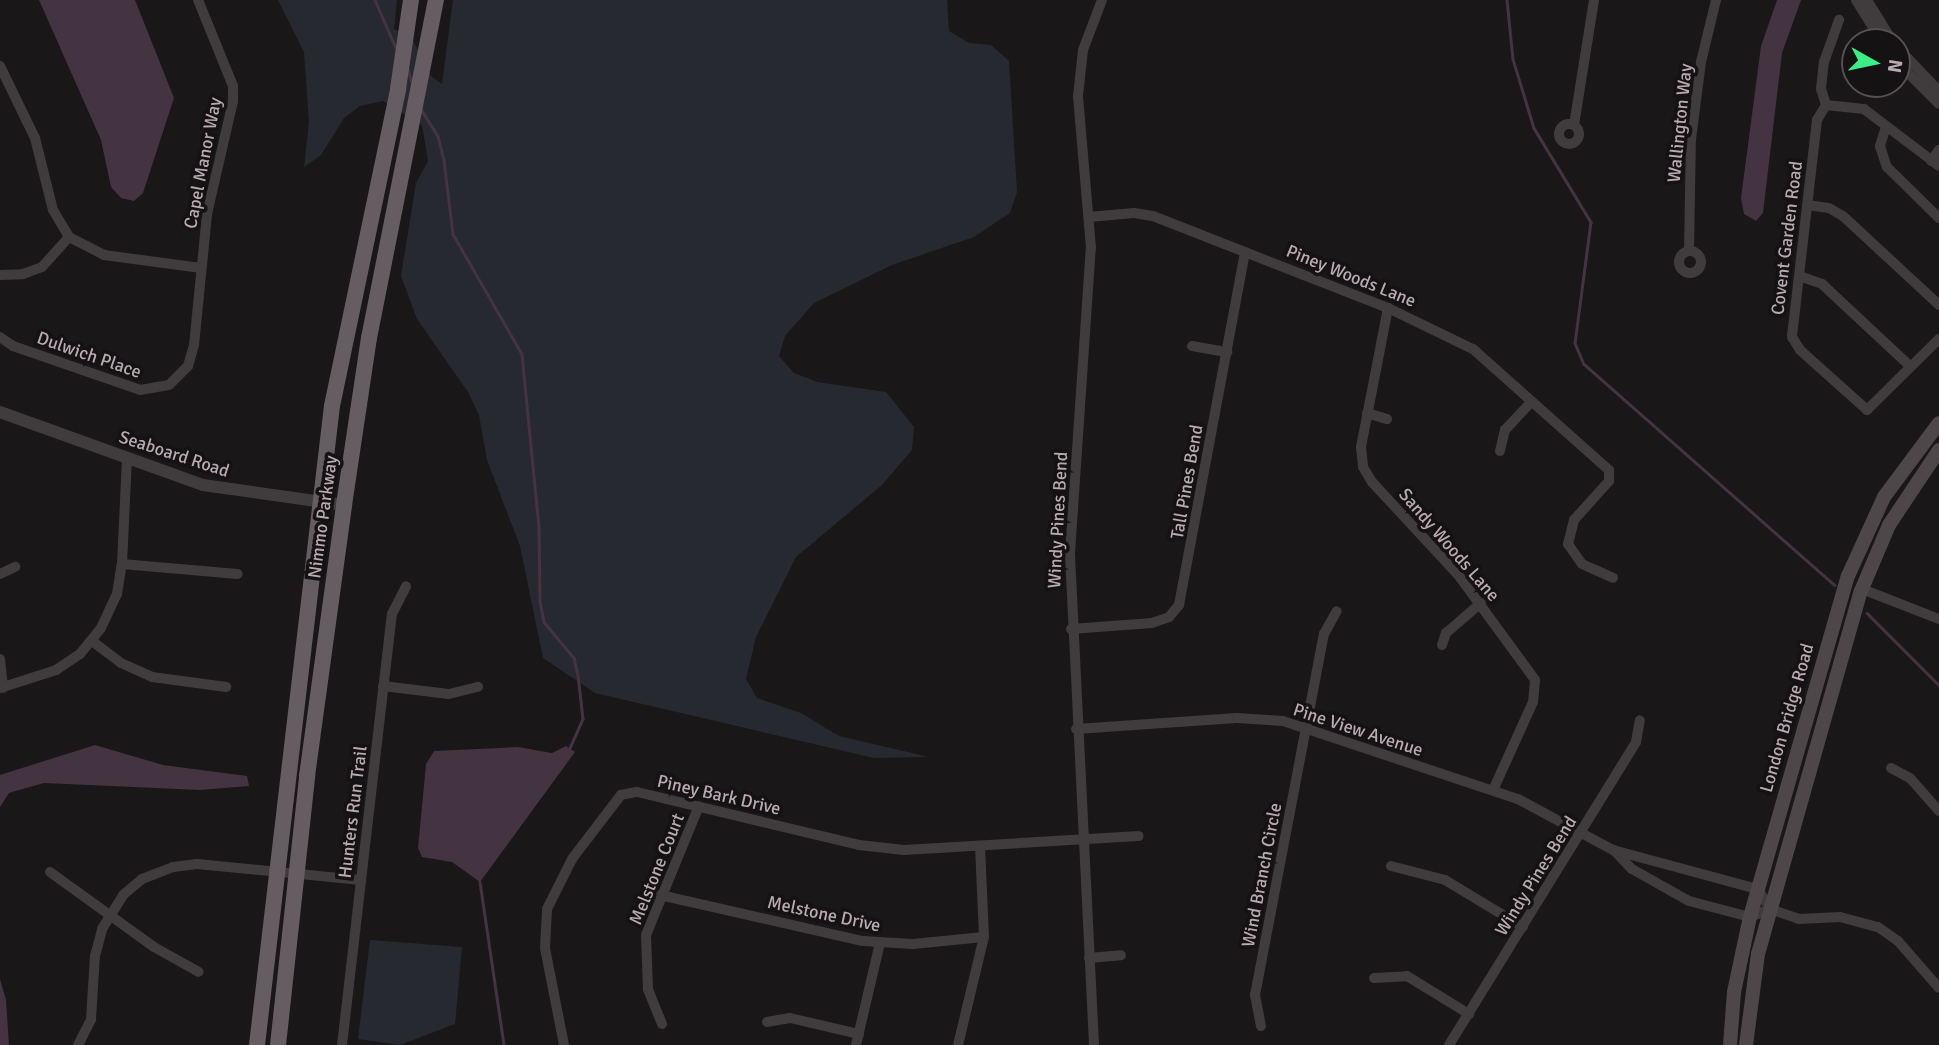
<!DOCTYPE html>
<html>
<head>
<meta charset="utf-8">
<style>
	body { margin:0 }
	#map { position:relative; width:1939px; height:1045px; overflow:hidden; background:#191718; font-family:Signika,sans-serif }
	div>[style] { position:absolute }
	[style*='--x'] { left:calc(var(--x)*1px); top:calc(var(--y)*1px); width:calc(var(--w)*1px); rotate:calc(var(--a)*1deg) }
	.green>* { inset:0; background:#272931 }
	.water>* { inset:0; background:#443341 }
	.stream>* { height:2.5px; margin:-1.25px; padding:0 1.25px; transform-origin:1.25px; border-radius:1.25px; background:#443341 }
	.minor>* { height:10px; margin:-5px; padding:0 5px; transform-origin:5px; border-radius:5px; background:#403b3d }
	.minor>.ring { margin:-5px; padding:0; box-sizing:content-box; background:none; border:10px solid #403b3d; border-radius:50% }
	.tertiary>* { height:12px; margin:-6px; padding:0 6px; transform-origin:6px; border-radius:6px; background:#403b3d }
	.secondary>* { height:14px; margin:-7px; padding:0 7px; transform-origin:7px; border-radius:7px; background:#4e474a }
	.trunk>* { height:16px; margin:-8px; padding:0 8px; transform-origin:8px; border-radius:8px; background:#665d62 }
	span { translate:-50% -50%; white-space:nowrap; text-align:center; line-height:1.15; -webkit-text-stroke:7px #141213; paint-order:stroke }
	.street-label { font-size:18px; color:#b9aab2 }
	.north { position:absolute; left:1841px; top:28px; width:70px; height:70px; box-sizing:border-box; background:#141213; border:2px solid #564f53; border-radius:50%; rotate:99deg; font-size:19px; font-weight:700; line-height:28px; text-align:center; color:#b9aab2 }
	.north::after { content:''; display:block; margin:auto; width:24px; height:32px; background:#3bee86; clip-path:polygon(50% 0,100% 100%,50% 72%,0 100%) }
</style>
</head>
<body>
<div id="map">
	<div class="green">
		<i style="clip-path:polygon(278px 0,397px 0,394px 29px,412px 38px,431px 76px,442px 84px,453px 0,947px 0,949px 31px,969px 43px,991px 45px,1009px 61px,1017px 192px,1010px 213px,974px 237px,892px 265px,814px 303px,785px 336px,779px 356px,794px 373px,817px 382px,886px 392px,914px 427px,912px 450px,882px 485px,796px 557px,756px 637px,746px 679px,757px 698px,801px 713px,839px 736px,929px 757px,874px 758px,595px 693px,543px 658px,520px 546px,487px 460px,479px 415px,468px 392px,417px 319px,401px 276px,416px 183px,428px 161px,422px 125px,383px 101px,360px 106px,344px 118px,321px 155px,304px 167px,309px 122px,304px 52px)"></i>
		<i style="clip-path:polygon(370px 940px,462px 947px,455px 1024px,400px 1045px,358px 1039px)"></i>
	</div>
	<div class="water">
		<i style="clip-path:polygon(39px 0,135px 0,174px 98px,143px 193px,134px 201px,121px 198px,111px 187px,101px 140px)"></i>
		<i style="clip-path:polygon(1777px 0,1801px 0,1782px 53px,1763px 213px,1756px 221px,1744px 214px,1741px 198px,1761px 46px)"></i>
		<i style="clip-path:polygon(95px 745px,163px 765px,247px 776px,249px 786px,200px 790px,44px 783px,9px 793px,0 807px,0 775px)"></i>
		<i style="clip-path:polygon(566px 746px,575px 752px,480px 882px,452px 862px,422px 857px,418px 848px,426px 764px,434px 751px,518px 747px,552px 753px)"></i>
		<i style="clip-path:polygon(0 979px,6px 1000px,9px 1045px,0 1045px)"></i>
	</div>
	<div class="stream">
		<i style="--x:375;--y:0;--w:52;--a:66.4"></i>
		<i style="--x:1507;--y:0;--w:59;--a:84.2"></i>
		<i style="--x:1513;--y:59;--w:72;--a:73.1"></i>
		<i style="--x:1534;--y:128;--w:110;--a:58.8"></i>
		<i style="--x:1591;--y:222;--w:122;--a:97.5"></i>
		<i style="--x:1575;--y:343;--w:23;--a:67"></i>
		<i style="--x:1584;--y:364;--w:334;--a:41.4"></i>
		<i style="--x:408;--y:69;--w:15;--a:74"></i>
		<i style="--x:421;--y:109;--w:32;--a:58"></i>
		<i style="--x:438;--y:136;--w:25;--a:76"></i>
		<i style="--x:444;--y:160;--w:75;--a:83.1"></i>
		<i style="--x:453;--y:234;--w:138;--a:60.1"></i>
		<i style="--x:522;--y:354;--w:173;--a:84.4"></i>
		<i style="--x:539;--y:526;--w:75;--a:89.2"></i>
		<i style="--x:540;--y:601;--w:21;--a:79"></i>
		<i style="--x:544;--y:622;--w:47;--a:50.2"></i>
		<i style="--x:574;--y:658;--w:17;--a:77"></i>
		<i style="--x:578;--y:675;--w:44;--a:83.5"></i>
		<i style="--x:583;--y:719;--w:34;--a:114"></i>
		<i style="--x:1867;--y:613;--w:102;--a:45"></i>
		<i style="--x:480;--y:882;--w:165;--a:81.6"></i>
	</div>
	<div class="minor">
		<i style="--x:1856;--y:0;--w:49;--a:58.2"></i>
		<i style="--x:1867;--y:0;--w:49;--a:58.2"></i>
		<i style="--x:1897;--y:47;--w:61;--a:46.3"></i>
		<i style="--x:1897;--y:62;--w:59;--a:45"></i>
		<i style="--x:0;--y:66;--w:80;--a:64.1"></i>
		<i style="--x:35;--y:138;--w:74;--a:76"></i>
		<i style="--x:53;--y:210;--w:31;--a:59"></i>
		<i style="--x:69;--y:237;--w:39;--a:27"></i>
		<i style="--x:104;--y:255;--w:98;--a:7.6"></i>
		<i style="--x:1826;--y:105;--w:17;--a:121"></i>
		<i style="--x:1817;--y:120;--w:218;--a:96.6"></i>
		<i style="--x:1792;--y:337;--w:15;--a:58"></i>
		<i style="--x:1800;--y:350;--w:90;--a:41.8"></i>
		<i style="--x:1867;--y:410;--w:101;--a:-44.6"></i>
		<i style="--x:1826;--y:105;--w:38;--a:6"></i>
		<i style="--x:1864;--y:109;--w:94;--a:37.2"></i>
		<i style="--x:1826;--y:105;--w:17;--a:-107"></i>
		<i style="--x:1821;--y:89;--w:27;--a:-84"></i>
		<i style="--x:1824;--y:62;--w:45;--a:-70.3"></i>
		<i class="ring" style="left:1559px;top:124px;width:10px;height:10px"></i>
		<i style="--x:1574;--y:125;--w:127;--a:-80.9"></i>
		<i style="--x:1886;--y:127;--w:20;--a:108"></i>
		<i style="--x:1880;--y:146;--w:22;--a:72"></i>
		<i style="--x:1887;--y:167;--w:73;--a:44.4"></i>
		<i style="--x:1931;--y:161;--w:14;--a:-54"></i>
		<i style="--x:1807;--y:205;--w:22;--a:8"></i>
		<i style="--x:1829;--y:208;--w:16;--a:30"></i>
		<i style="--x:1843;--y:216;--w:131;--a:42.8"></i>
		<i style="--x:1089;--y:217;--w:45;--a:-5.1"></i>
		<i style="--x:1134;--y:213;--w:19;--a:9"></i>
		<i style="--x:1153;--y:216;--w:252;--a:21.4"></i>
		<i style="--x:1388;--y:308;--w:94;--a:25.8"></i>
		<i style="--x:1473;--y:349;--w:182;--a:41.7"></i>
		<i style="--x:1609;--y:470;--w:11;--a:90"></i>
		<i style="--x:1609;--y:481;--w:52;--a:131.9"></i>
		<i style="--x:1574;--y:520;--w:25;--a:104"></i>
		<i style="--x:1568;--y:544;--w:24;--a:55"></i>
		<i style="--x:1582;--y:564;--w:34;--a:24"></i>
		<i style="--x:1689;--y:250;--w:111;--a:-89"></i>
		<i style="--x:1691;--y:139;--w:78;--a:-82.6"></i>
		<i style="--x:1701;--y:62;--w:64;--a:-76.4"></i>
		<i class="ring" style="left:1679px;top:251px;width:12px;height:12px"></i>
		<i style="--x:0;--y:275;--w:23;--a:-2"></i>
		<i style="--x:23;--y:274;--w:20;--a:-20"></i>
		<i style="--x:42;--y:267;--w:40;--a:-48"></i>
		<i style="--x:1799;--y:276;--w:24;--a:19"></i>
		<i style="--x:1822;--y:284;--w:120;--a:43"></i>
		<i style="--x:1388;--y:308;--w:142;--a:101"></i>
		<i style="--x:1361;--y:447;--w:20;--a:84"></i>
		<i style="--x:1363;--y:467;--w:17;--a:59"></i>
		<i style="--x:1372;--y:482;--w:128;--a:47.2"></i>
		<i style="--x:1459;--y:576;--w:129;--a:53.8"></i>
		<i style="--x:1535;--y:680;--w:22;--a:95"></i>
		<i style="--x:1533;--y:702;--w:97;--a:114.4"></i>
		<i style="--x:0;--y:337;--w:16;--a:35"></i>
		<i style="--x:13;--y:346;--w:134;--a:19.1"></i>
		<i style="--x:140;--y:390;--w:29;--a:-10"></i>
		<i style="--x:169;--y:385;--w:27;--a:-45"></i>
		<i style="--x:188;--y:366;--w:22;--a:-74"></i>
		<i style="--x:194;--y:345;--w:132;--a:-84.3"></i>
		<i style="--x:207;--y:214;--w:116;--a:-77"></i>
		<i style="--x:233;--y:101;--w:15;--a:-90"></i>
		<i style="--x:233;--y:86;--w:93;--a:-112.1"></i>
		<i style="--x:1192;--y:346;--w:36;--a:10"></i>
		<i style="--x:1367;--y:413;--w:21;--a:17"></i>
		<i style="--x:1500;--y:451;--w:22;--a:-77"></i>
		<i style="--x:1505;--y:430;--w:38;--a:-47"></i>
		<i style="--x:122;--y:564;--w:116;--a:4.9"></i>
		<i style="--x:0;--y:574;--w:17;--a:-25"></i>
		<i style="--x:1862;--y:589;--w:83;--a:21.3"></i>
		<i style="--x:1071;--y:629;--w:81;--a:-4.2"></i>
		<i style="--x:1152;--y:623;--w:18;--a:-19"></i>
		<i style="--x:1169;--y:617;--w:16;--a:-50"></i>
		<i style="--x:1179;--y:605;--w:359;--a:-79.4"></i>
		<i style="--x:92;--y:641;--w:36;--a:37"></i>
		<i style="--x:121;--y:663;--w:34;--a:24"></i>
		<i style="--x:152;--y:677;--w:75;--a:7.7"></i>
		<i style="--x:1442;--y:645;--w:13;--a:-72"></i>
		<i style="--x:1446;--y:633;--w:46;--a:-40.6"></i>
		<i style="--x:0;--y:659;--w:29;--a:84"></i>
		<i style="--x:383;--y:686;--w:66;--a:6.9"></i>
		<i style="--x:449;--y:694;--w:30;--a:-14"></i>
		<i style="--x:0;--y:688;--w:59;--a:-17.8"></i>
		<i style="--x:56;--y:670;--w:29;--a:-34"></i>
		<i style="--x:80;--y:654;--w:33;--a:-51"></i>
		<i style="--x:101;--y:628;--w:38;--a:-65"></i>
		<i style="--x:117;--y:594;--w:30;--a:-81"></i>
		<i style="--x:122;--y:564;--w:105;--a:-87.3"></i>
		<i style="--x:1076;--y:729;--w:161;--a:-3.9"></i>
		<i style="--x:1237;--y:718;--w:46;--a:3.7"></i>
		<i style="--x:1283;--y:721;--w:248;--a:18.4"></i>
		<i style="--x:1518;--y:799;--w:108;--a:28.2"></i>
		<i style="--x:1613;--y:850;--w:150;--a:15.1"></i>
		<i style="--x:1758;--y:889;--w:23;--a:59"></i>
		<i style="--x:1891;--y:768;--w:21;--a:28"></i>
		<i style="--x:1910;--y:778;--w:44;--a:48.7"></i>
		<i style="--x:1614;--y:850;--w:26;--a:47"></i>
		<i style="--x:1632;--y:869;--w:65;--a:29.3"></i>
		<i style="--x:1689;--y:901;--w:63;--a:14.7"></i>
		<i style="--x:1750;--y:917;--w:22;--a:-22"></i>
		<i style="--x:1391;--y:866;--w:56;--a:14.5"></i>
		<i style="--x:1445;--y:880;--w:91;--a:31.1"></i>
		<i style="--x:50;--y:872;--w:128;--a:35.8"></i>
		<i style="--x:154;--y:947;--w:51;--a:29.1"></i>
		<i style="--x:660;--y:895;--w:208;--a:12.8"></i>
		<i style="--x:863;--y:941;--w:50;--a:3.4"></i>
		<i style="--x:913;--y:944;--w:71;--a:-5.6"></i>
		<i style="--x:1770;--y:909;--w:31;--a:19"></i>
		<i style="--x:1799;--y:919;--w:41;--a:-2.8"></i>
		<i style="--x:1840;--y:917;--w:39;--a:15"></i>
		<i style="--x:1878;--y:927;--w:24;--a:35"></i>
		<i style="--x:1898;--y:941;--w:62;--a:48.9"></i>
		<i style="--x:1089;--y:958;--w:32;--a:-5"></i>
		<i style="--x:1374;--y:978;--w:33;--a:-3"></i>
		<i style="--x:1407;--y:976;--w:73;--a:31.5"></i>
		<i style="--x:767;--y:1022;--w:23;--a:-10"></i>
		<i style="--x:790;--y:1018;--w:71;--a:13.1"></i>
		<i style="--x:662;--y:1024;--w:38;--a:-112"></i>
		<i style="--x:648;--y:989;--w:54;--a:-92.1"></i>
		<i style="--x:646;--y:935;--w:139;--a:-67.7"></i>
		<i style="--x:1261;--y:1026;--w:32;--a:-101"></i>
		<i style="--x:1255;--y:995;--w:368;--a:-79.2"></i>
		<i style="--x:1324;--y:634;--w:26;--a:-61"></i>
		<i style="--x:78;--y:1045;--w:29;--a:-63"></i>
		<i style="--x:91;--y:1019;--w:63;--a:-86.4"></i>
		<i style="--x:95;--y:956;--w:28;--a:-75"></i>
		<i style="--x:102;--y:929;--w:40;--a:-58"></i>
		<i style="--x:123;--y:895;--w:25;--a:-40"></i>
		<i style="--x:142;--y:879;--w:33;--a:-21"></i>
		<i style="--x:173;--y:867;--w:24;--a:-7"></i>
		<i style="--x:197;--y:864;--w:165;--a:5.6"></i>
		<i style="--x:342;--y:1045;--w:434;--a:-83.4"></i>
		<i style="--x:392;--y:614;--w:31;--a:-63"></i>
		<i style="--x:564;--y:1045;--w:99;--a:-101.1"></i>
		<i style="--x:545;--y:948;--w:39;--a:-87"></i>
		<i style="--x:547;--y:909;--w:56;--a:-63.4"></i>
		<i style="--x:572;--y:859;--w:81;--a:-52.6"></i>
		<i style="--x:621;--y:795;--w:16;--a:-11"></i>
		<i style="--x:637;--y:792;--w:228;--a:13.4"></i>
		<i style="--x:859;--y:845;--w:45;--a:6.3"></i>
		<i style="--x:904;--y:850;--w:235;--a:-3.4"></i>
		<i style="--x:856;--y:1045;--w:105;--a:-76.8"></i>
		<i style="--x:958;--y:1045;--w:111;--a:-76.5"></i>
		<i style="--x:984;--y:937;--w:91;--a:-92.5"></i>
		<i style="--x:1094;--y:1045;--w:493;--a:-92.8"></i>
		<i style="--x:1070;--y:553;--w:306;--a:-86.1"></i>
		<i style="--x:1091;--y:248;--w:153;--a:-94.9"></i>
		<i style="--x:1078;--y:96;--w:46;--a:-83.8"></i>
		<i style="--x:1083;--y:50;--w:53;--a:-69.2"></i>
		<i style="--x:1449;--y:1045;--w:356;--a:-58.3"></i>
		<i style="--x:1636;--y:742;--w:22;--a:-80"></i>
	</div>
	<div class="tertiary">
		<i style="--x:0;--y:412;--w:216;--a:19.8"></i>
		<i style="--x:203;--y:485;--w:142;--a:8.1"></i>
	</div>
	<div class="secondary">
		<i style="--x:1730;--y:1045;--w:53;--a:-85.7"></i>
		<i style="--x:1734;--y:992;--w:77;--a:-78"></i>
		<i style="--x:1750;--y:917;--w:355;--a:-74"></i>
		<i style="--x:1848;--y:576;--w:87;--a:-65.5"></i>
		<i style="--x:1884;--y:497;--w:92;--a:-53.4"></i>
		<i style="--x:1746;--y:1045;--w:92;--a:-82.5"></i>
		<i style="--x:1758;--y:954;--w:377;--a:-74.2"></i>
		<i style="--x:1861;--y:591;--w:72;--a:-67"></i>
		<i style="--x:1889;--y:525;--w:90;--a:-56.3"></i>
	</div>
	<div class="trunk">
		<i style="--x:257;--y:1045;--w:643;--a:-83.31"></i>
		<i style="--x:332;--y:406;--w:324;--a:-78.2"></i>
		<i style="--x:398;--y:89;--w:90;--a:-81.7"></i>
		<i style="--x:278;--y:1045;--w:271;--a:-83.8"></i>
		<i style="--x:307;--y:776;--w:274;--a:-82.2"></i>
		<i style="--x:344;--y:505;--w:169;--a:-81.5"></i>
		<i style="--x:369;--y:338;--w:345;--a:-78.8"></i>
	</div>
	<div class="street-label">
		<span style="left:1680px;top:123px;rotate:-84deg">Wallington Way</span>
		<span style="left:203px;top:163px;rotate:-79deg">Capel Manor Way</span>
		<span style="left:1787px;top:238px;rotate:-83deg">Covent Garden Road</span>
		<span style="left:1351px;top:276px;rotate:22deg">Piney Woods Lane</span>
		<span style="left:89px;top:355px;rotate:19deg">Dulwich Place</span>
		<span style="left:174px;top:454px;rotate:18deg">Seaboard Road</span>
		<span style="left:1187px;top:482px;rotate:-80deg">Tall Pines Bend</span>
		<span style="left:323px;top:517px;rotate:-82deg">Nimmo Parkway</span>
		<span style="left:1058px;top:520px;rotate:-87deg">Windy Pines Bend</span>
		<span style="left:1449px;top:545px;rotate:49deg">Sandy Woods Lane</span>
		<span style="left:1787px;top:718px;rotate:-74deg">London Bridge Road</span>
		<span style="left:1358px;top:730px;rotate:18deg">Pine View Avenue</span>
		<span style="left:719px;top:795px;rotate:13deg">Piney Bark Drive</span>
		<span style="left:353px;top:812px;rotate:-83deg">Hunters Run Trail</span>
		<span style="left:657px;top:869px;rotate:-68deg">Melstone Court</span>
		<span style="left:1262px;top:875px;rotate:-79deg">Wind Branch Circle</span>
		<span style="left:1536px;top:876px;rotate:-58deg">Windy Pines Bend</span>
		<span style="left:824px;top:914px;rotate:12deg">Melstone Drive</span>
	</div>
	<div class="north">N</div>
</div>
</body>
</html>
